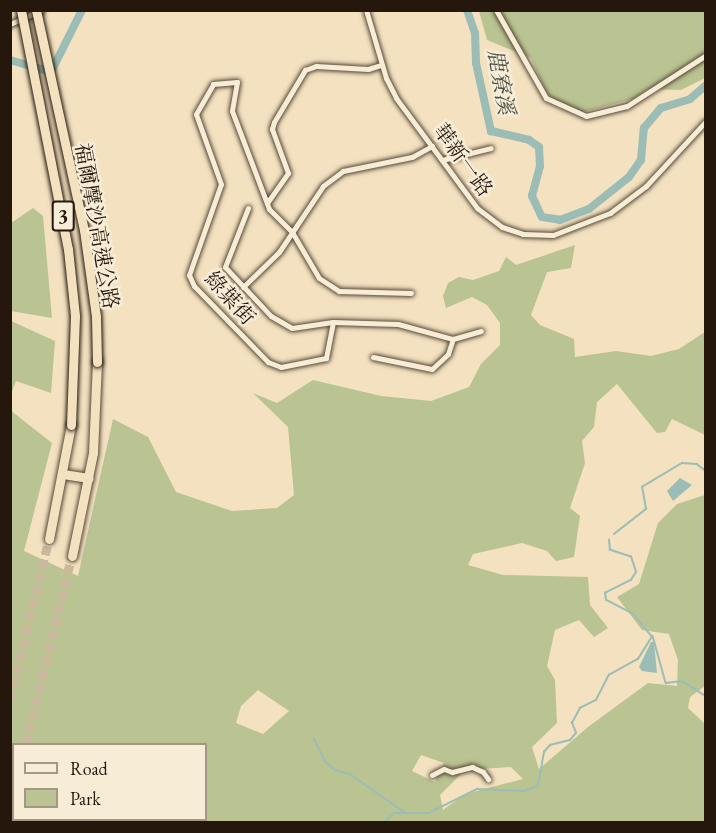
<!DOCTYPE html>
<html>
<head>
<meta charset="utf-8">
<style>
	body { margin:0 }
	#map { position:relative; width:716px; height:833px; overflow:hidden; background:#f3e1c0; font-family:"EB Garamond","Noto Serif TC",serif }
	div>[style] { position:absolute }
	[style*='--x'] { left:calc(var(--x)*1px); top:calc(var(--y)*1px); width:calc(var(--w)*1px); rotate:calc(var(--a)*1deg) }
	.green>* { inset:0; background:#bac392 }
	.water>* { inset:0; background:#9bbdb5 }
	.stream>* { height:1.5px; margin:-0.75px; padding:0 0.75px; transform-origin:0.75px; border-radius:0.75px; background:#9bbdb5 }
	.river>* { height:8px; margin:-4px; padding:0 4px; transform-origin:4px; border-radius:4px; background:#9bbdb5 }
	.highway-tunnel>* { height:9px; margin-top:-4.5px; transform-origin:0; background:repeating-linear-gradient(90deg,#cab99c 0 9px,transparent 0 13.5px) }
	.roads { filter:drop-shadow(0 0 2px #584a39) drop-shadow(0 0 2px #584a39) }
	.street>* { height:5px; margin:-2.5px; padding:0 2.5px; transform-origin:2.5px; border-radius:2.5px; background:#f7ecd6 }
	.highway>* { height:9px; margin:-4.5px; padding:0 4.5px; transform-origin:4.5px; border-radius:4.5px; background:#f3e1c0 }
	.bridges { filter:drop-shadow(0 0 2px #25170c) drop-shadow(0 0 2px #25170c) }
	.highway-bridge>* { height:9px; margin:-4.5px; padding:0 4.5px; transform-origin:4.5px; border-radius:4.5px; background:#f3e1c0 }
	span { translate:-50% -50%; white-space:nowrap; text-align:center; line-height:1.15; -webkit-text-stroke:5px #f7ecd6; paint-order:stroke }
	.shield-label span { padding:2px 4px; background:#f7ecd6; border:2px solid; border-radius:4px; -webkit-text-stroke-width:0 }
	.shield-label { font-size:20px; color:#25170c; font-weight:700 }
	.street-label { font-size:21px; color:#25170c }
	.water-label { font-size:22px; color:#4e5147; font-style:italic }
	.frame { position:absolute; inset:0; border:12px solid #25170c; pointer-events:none }
	.legend { position:absolute; left:12px; top:743px; width:195px; height:78px; box-sizing:border-box; background:#f7ecd6; border:2px solid #a39785; margin:0; padding:8px 10px; list-style:none; font-size:18px; color:#25170c }
	.legend li { display:flex; align-items:center; gap:12px; height:30px }
	.legend b { width:30px; border:2px solid #a39785 }
</style>
</head>
<body>
<div id="map">
	<div class="green">
		<i style="clip-path:polygon(479px 11px,705px 11px,705px 78px,681px 90px,648px 89px,633px 99px,583px 112px,557px 102px,546px 92px,531px 58px,487px 40px)"></i>
		<i style="clip-path:polygon(33px 208px,43px 216px,52px 318px,11px 311px,11px 223px)"></i>
		<i style="clip-path:polygon(evenodd,575px 245px,571px 268px,547px 272px,531px 315px,540px 325px,574px 339px,575px 357px,616px 351px,651px 356px,679px 349px,705px 332px,705px 435px,672px 419px,665px 432px,657px 433px,617px 384px,597px 402px,594px 427px,582px 441px,585px 463px,570px 508px,580px 516px,574px 557px,556px 561px,547px 551px,522px 543px,473px 554px,468px 565px,503px 575px,588px 577px,590px 605px,608px 628px,594px 637px,579px 620px,555px 630px,547px 666px,555px 680px,557px 723px,532px 747px,539px 769px,588px 727px,648px 683px,677px 686px,678px 660px,669px 634px,642px 630px,617px 597px,639px 584px,658px 523px,677px 504px,705px 495px,705px 686px,690px 697px,688px 708px,705px 724px,705px 822px,11px 822px,10px 410px,52px 443px,24px 551px,78px 576px,113px 419px,148px 437px,176px 492px,232px 511px,277px 508px,294px 495px,288px 427px,253px 393px,277px 403px,313px 380px,381px 396px,431px 401px,469px 387px,481px 364px,500px 345px,500px 323px,487px 305px,472px 297px,446px 308px,443px 296px,448px 283px,459px 277px,473px 280px,499px 271px,506px 257px,516px 265px,575px 245px,258px 690px,289px 711px,263px 734px,236px 723px,241px 706px,258px 690px,575px 245px,14px 744px,206px 744px,206px 820px,14px 820px,14px 744px,575px 245px,421px 755px,444px 763px,435px 782px,412px 771px,421px 755px,575px 245px,511px 767px,523px 779px,465px 794px,443px 810px,440px 795px,465px 770px,511px 767px)"></i>
		<i style="clip-path:polygon(11px 321px,55px 341px,51px 393px,16px 381px,11px 394px)"></i>
	</div>
	<div class="water">
		<i style="clip-path:polygon(680px 478px,692px 485px,673px 501px,667px 491px)"></i>
		<i style="clip-path:polygon(651px 642px,654px 642px,657px 673px,642px 671px,639px 667px)"></i>
	</div>
	<div class="stream">
		<i style="--x:614;--y:534;--w:41;--a:-38"></i>
		<i style="--x:646;--y:509;--w:22;--a:-100"></i>
		<i style="--x:642;--y:487;--w:47;--a:-31"></i>
		<i style="--x:682;--y:463;--w:15;--a:4"></i>
		<i style="--x:697;--y:464;--w:11;--a:38"></i>
		<i style="--x:653;--y:636;--w:49;--a:74.5"></i>
		<i style="--x:666;--y:683;--w:16;--a:-7"></i>
		<i style="--x:682;--y:681;--w:28;--a:32"></i>
		<i style="--x:314;--y:738;--w:25;--a:64"></i>
		<i style="--x:325;--y:761;--w:13;--a:42"></i>
		<i style="--x:335;--y:770;--w:16;--a:15"></i>
		<i style="--x:350;--y:774;--w:68;--a:34.9"></i>
		<i style="--x:384;--y:822;--w:14;--a:-39"></i>
		<i style="--x:395;--y:813;--w:34;--a:0"></i>
		<i style="--x:429;--y:813;--w:54;--a:-26.6"></i>
		<i style="--x:477;--y:789;--w:47;--a:2.4"></i>
		<i style="--x:524;--y:791;--w:15;--a:-20"></i>
		<i style="--x:538;--y:786;--w:35;--a:-80"></i>
		<i style="--x:544;--y:752;--w:9;--a:-49"></i>
		<i style="--x:550;--y:745;--w:21;--a:-14"></i>
		<i style="--x:570;--y:740;--w:9;--a:-49"></i>
		<i style="--x:576;--y:733;--w:11;--a:-112"></i>
		<i style="--x:572;--y:723;--w:17;--a:-62"></i>
		<i style="--x:580;--y:708;--w:18;--a:-27"></i>
		<i style="--x:596;--y:700;--w:28;--a:-63"></i>
		<i style="--x:609;--y:675;--w:33;--a:-29"></i>
		<i style="--x:638;--y:659;--w:26;--a:-58"></i>
		<i style="--x:652;--y:637;--w:30;--a:-130"></i>
		<i style="--x:633;--y:614;--w:30;--a:-153"></i>
		<i style="--x:606;--y:600;--w:7;--a:-98"></i>
		<i style="--x:605;--y:593;--w:29;--a:-27"></i>
		<i style="--x:631;--y:580;--w:9;--a:-58"></i>
		<i style="--x:636;--y:572;--w:16;--a:-108"></i>
		<i style="--x:631;--y:557;--w:22;--a:-162"></i>
		<i style="--x:610;--y:550;--w:10;--a:-96"></i>
	</div>
	<div class="river">
		<i style="--x:467;--y:10;--w:24;--a:71"></i>
		<i style="--x:475;--y:33;--w:30;--a:88"></i>
		<i style="--x:476;--y:63;--w:70;--a:77.6"></i>
		<i style="--x:491;--y:131;--w:39;--a:13"></i>
		<i style="--x:529;--y:140;--w:12;--a:35"></i>
		<i style="--x:539;--y:147;--w:19;--a:87"></i>
		<i style="--x:540;--y:166;--w:31;--a:105"></i>
		<i style="--x:532;--y:196;--w:23;--a:65"></i>
		<i style="--x:542;--y:217;--w:18;--a:9"></i>
		<i style="--x:560;--y:220;--w:31;--a:-21"></i>
		<i style="--x:589;--y:209;--w:51;--a:-38.7"></i>
		<i style="--x:629;--y:177;--w:21;--a:-55"></i>
		<i style="--x:641;--y:160;--w:32;--a:-85"></i>
		<i style="--x:644;--y:128;--w:26;--a:-50"></i>
		<i style="--x:661;--y:108;--w:30;--a:-17"></i>
		<i style="--x:690;--y:99;--w:21;--a:-41"></i>
		<i style="--x:10;--y:60;--w:43;--a:16.3"></i>
		<i style="--x:51;--y:72;--w:69;--a:-63.4"></i>
	</div>
	<div class="highway-tunnel">
		<i style="--x:10;--y:699;--w:165;--a:-76.3"></i>
		<i style="--x:26;--y:744;--w:194;--a:-76.3"></i>
		<i style="--x:10;--y:808;--w:13;--a:-72"></i>
	</div>
	<div class="roads">
		<div class="street">
			<i style="--x:366;--y:10;--w:71;--a:73.6"></i>
			<i style="--x:386;--y:78;--w:22;--a:63"></i>
			<i style="--x:396;--y:98;--w:137;--a:53.6"></i>
			<i style="--x:477;--y:208;--w:31;--a:37"></i>
			<i style="--x:502;--y:227;--w:22;--a:18"></i>
			<i style="--x:523;--y:234;--w:30;--a:2"></i>
			<i style="--x:553;--y:235;--w:61;--a:-21.1"></i>
			<i style="--x:610;--y:213;--w:45;--a:-36.9"></i>
			<i style="--x:646;--y:186;--w:88;--a:-47.3"></i>
			<i style="--x:496;--y:10;--w:101;--a:60.4"></i>
			<i style="--x:546;--y:98;--w:44;--a:24.2"></i>
			<i style="--x:586;--y:116;--w:42;--a:-13.7"></i>
			<i style="--x:627;--y:106;--w:94;--a:-32.8"></i>
			<i style="--x:10;--y:24;--w:34;--a:-24"></i>
			<i style="--x:442;--y:160;--w:50;--a:-13.8"></i>
			<i style="--x:267;--y:203;--w:37;--a:-55"></i>
			<i style="--x:288;--y:173;--w:47;--a:-110"></i>
			<i style="--x:272;--y:129;--w:7;--a:-74"></i>
			<i style="--x:274;--y:122;--w:61;--a:-59.2"></i>
			<i style="--x:305;--y:70;--w:12;--a:-20"></i>
			<i style="--x:316;--y:66;--w:52;--a:3.3"></i>
			<i style="--x:368;--y:69;--w:14;--a:-17"></i>
			<i style="--x:248;--y:208;--w:63;--a:111.3"></i>
			<i style="--x:225;--y:267;--w:67;--a:46.8"></i>
			<i style="--x:271;--y:316;--w:24;--a:30"></i>
			<i style="--x:292;--y:328;--w:41;--a:-8.3"></i>
			<i style="--x:333;--y:322;--w:65;--a:1.8"></i>
			<i style="--x:398;--y:324;--w:57;--a:15.3"></i>
			<i style="--x:243;--y:287;--w:50;--a:-44.2"></i>
			<i style="--x:279;--y:252;--w:79;--a:-56.3"></i>
			<i style="--x:323;--y:186;--w:25;--a:-37"></i>
			<i style="--x:343;--y:171;--w:70;--a:-11.5"></i>
			<i style="--x:412;--y:157;--w:23;--a:-29"></i>
			<i style="--x:333;--y:322;--w:37;--a:101"></i>
			<i style="--x:326;--y:358;--w:46;--a:168.7"></i>
			<i style="--x:281;--y:367;--w:14;--a:-159"></i>
			<i style="--x:268;--y:362;--w:106;--a:-134.2"></i>
			<i style="--x:194;--y:286;--w:12;--a:-114"></i>
			<i style="--x:189;--y:275;--w:96;--a:-70.6"></i>
			<i style="--x:221;--y:184;--w:74;--a:-109.7"></i>
			<i style="--x:196;--y:114;--w:34;--a:-60"></i>
			<i style="--x:213;--y:84;--w:24;--a:-5"></i>
			<i style="--x:237;--y:82;--w:29;--a:100"></i>
			<i style="--x:232;--y:111;--w:105;--a:69.3"></i>
			<i style="--x:269;--y:209;--w:33;--a:45"></i>
			<i style="--x:292;--y:232;--w:53;--a:59.6"></i>
			<i style="--x:319;--y:278;--w:24;--a:33"></i>
			<i style="--x:339;--y:291;--w:72;--a:1.6"></i>
			<i style="--x:453;--y:339;--w:29;--a:-16"></i>
			<i style="--x:373;--y:357;--w:60;--a:11.5"></i>
			<i style="--x:432;--y:369;--w:22;--a:-43"></i>
			<i style="--x:448;--y:354;--w:16;--a:-72"></i>
			<i style="--x:432;--y:775;--w:13;--a:-27"></i>
			<i style="--x:444;--y:769;--w:9;--a:21"></i>
			<i style="--x:452;--y:772;--w:21;--a:-14"></i>
			<i style="--x:472;--y:767;--w:12;--a:24"></i>
			<i style="--x:483;--y:772;--w:9;--a:54"></i>
		</div>
		<div class="highway">
			<i style="--x:63;--y:474;--w:26;--a:9"></i>
			<i style="--x:49;--y:539;--w:116;--a:-79.1"></i>
			<i style="--x:72;--y:556;--w:105;--a:-78.5"></i>
			<i style="--x:93;--y:453;--w:91;--a:-87.5"></i>
		</div>
	</div>
	<div class="bridges">
		<div class="highway-bridge">
			<i style="--x:21;--y:10;--w:244;--a:78.9"></i>
			<i style="--x:68;--y:249;--w:67;--a:84"></i>
			<i style="--x:75;--y:316;--w:109;--a:92.1"></i>
			<i style="--x:36;--y:10;--w:225;--a:77.7"></i>
			<i style="--x:84;--y:230;--w:88;--a:82.1"></i>
			<i style="--x:96;--y:317;--w:45;--a:88.7"></i>
		</div>
	</div>
	<div class="shield-label">
		<span style="left:63px;top:216px">3</span>
	</div>
	<div class="street-label">
		<span style="left:463px;top:160px;rotate:54deg">華新一路</span>
		<span style="left:97px;top:226px;rotate:80deg">福爾摩沙高速公路</span>
		<span style="left:230px;top:298px;rotate:48deg">綠葉街</span>
	</div>
	<div class="water-label">
		<span style="left:501px;top:82px;rotate:80deg">鹿寮溪</span>
	</div>
	<div class="frame"></div>
	<ul class="legend">
	<li><b style="height:8px;background:#f7ecd6"></b>Road</li>
	<li><b style="height:16px;background:#bac392"></b>Park</li>
	</ul>
</div>
</body>
</html>
